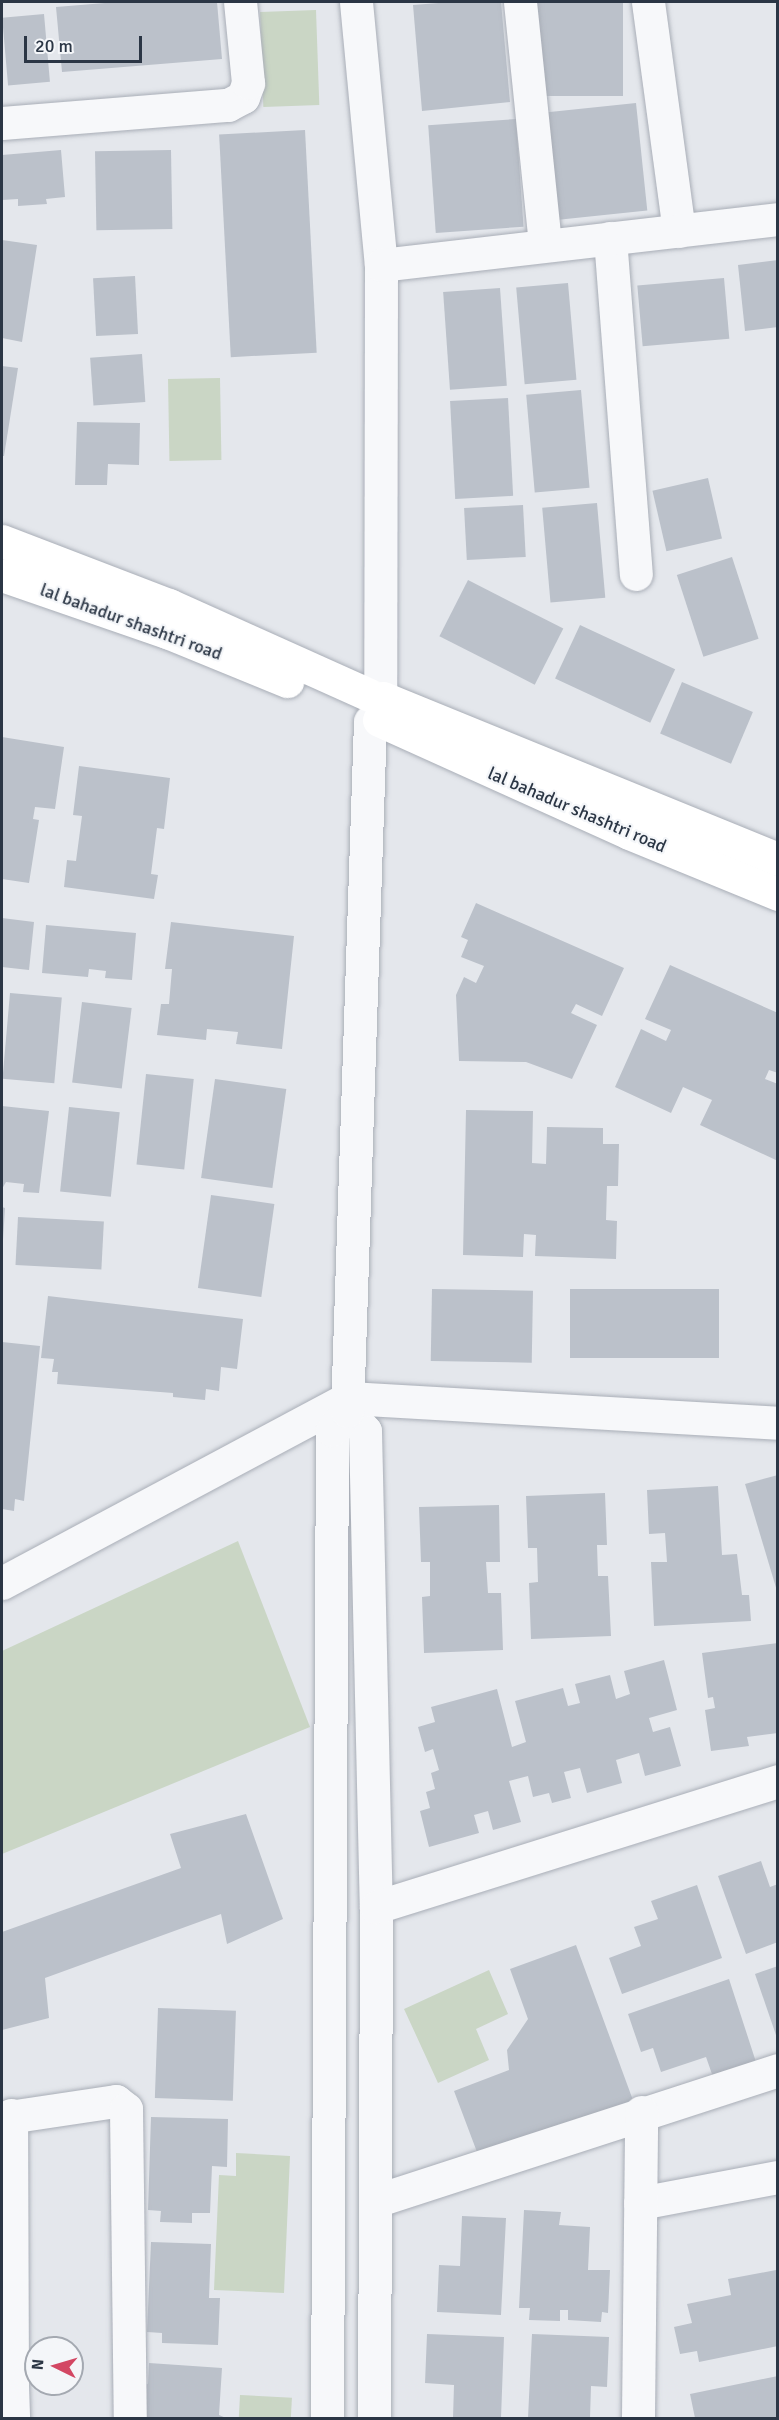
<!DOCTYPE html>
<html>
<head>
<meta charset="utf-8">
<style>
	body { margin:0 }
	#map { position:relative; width:779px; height:2420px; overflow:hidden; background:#e4e7ec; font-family:Signika,sans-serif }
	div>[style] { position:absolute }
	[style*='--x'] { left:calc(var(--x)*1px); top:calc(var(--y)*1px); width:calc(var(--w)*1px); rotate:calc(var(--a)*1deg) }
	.green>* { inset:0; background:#cad6c5; transform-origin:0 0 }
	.building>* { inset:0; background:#bbc1ca; transform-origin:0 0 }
	.roads { filter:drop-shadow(0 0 2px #a9aeb7) drop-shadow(0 0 2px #a9aeb7) }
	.minor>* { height:33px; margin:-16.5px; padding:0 16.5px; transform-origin:16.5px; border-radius:16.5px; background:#f7f8fa }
	.major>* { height:33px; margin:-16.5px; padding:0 16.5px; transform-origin:16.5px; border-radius:16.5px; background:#fff }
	span { translate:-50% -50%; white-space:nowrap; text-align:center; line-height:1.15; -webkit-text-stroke:4.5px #f4f6f9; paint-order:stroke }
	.street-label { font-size:18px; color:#2b3645 }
	.frame { position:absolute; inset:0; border:3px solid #2b3645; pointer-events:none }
	.north { position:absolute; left:24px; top:2336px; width:60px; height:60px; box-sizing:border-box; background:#f4f6f9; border:2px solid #a4a9b1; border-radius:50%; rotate:275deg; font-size:16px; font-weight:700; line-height:24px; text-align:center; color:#2b3645 }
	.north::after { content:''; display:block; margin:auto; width:21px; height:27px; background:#d34763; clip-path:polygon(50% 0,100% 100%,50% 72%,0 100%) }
	.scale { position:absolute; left:24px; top:36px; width:118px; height:27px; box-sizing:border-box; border:3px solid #2b3645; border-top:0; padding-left:8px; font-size:18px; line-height:21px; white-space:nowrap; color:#2b3645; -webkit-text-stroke:4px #f4f6f9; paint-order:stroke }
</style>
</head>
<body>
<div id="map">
	<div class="green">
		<i style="left:316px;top:10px;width:95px;height:56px;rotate:88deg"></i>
		<i style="left:220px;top:378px;width:82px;height:52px;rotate:89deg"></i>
		<i style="clip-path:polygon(238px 1541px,310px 1727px,2px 1854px,2px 1651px)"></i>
		<i style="clip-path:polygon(489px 1970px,508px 2014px,476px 2029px,489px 2060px,438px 2083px,404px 2009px)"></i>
		<i style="clip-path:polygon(236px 2153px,290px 2156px,284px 2293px,214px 2290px,219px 2175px,236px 2176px)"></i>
		<i style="left:240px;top:2395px;width:52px;height:23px;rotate:3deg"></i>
	</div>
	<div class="building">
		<i style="clip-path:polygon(117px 2px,217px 2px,222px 59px,62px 72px,56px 7px)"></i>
		<i style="clip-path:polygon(451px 2px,501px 2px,510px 102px,422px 111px,413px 5px)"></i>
		<i style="left:537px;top:2px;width:86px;height:94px"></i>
		<i style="left:44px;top:14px;width:68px;height:42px;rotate:85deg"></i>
		<i style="left:636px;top:103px;width:108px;height:89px;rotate:84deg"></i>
		<i style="left:516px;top:119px;width:108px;height:88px;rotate:86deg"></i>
		<i style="left:305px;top:130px;width:223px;height:86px;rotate:87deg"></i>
		<i style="clip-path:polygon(61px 150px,65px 197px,46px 199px,47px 204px,18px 206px,18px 199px,2px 200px,2px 155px)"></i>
		<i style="left:171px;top:150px;width:79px;height:76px;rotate:89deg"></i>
		<i style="clip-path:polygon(2px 240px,37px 245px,22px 342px,2px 338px)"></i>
		<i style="clip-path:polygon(778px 260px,778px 327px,745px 331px,738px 265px)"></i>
		<i style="left:135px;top:276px;width:58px;height:42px;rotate:87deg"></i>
		<i style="left:724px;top:278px;width:61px;height:87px;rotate:85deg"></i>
		<i style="left:568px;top:283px;width:97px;height:52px;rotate:85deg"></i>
		<i style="left:500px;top:288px;width:98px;height:57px;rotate:86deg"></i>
		<i style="left:142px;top:354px;width:48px;height:52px;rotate:86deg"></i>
		<i style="clip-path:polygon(2px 366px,18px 368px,4px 456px,2px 456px)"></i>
		<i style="left:581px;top:390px;width:98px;height:55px;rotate:85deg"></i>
		<i style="left:508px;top:398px;width:98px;height:58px;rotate:87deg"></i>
		<i style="clip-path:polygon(77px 422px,140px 423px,139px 465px,108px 464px,107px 485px,75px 485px)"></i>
		<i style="left:708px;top:478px;width:62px;height:57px;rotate:77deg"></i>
		<i style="left:597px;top:503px;width:95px;height:55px;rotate:85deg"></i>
		<i style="left:523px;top:505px;width:52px;height:59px;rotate:87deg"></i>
		<i style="left:732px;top:557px;width:86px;height:58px;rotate:72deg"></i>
		<i style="left:468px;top:580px;width:107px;height:63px;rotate:27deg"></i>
		<i style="left:580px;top:625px;width:105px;height:59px;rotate:25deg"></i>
		<i style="left:682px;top:682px;width:77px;height:56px;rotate:23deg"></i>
		<i style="clip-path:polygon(2px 737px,64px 747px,55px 809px,35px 807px,33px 819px,39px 820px,29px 883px,2px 879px)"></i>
		<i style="clip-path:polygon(79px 766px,170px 778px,164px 829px,157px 828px,151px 874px,158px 875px,154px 899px,64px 887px,67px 860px,76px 861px,82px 816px,73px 815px)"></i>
		<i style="clip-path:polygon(476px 903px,624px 968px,602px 1016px,576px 1004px,571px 1013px,597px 1025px,572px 1079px,526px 1062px,459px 1061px,456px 995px,464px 977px,476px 983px,484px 966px,461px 957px,468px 940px,461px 937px)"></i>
		<i style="clip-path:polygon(2px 918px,34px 922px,29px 970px,2px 967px)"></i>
		<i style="clip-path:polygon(171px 922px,294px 936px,282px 1049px,236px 1044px,238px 1032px,207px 1029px,206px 1040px,157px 1035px,161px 1004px,169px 1004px,172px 969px,165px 969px)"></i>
		<i style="clip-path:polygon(46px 925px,136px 933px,132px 980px,105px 978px,106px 971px,89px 969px,88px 977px,42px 973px)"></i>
		<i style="clip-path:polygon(670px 965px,778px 1013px,778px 1073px,769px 1070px,765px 1079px,778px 1084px,778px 1161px,700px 1125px,712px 1100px,683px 1087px,671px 1113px,615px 1087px,641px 1029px,666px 1041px,671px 1030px,645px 1019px)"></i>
		<i style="left:10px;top:993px;width:52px;height:86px;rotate:5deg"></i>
		<i style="left:82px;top:1002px;width:50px;height:81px;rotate:7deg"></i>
		<i style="left:146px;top:1074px;width:48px;height:91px;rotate:6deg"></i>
		<i style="left:215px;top:1079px;width:72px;height:100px;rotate:8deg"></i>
		<i style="clip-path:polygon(2px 1106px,49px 1111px,39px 1193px,23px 1192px,24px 1184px,6px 1182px,2px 1189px)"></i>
		<i style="left:69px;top:1107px;width:51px;height:85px;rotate:6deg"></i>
		<i style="clip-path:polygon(466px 1110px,533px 1111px,532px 1163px,546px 1164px,547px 1127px,603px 1128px,603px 1144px,619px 1144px,618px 1186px,607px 1186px,606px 1220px,617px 1221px,616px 1259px,535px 1256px,536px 1235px,524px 1234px,523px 1257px,463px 1255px)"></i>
		<i style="left:211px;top:1195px;width:64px;height:94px;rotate:8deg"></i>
		<i style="clip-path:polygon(2px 1207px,5px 1208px,3px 1240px,2px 1240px)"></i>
		<i style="left:18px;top:1217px;width:86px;height:48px;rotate:3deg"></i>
		<i style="left:432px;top:1289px;width:101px;height:72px;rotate:1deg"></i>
		<i style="left:719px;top:1289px;width:69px;height:149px;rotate:90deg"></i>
		<i style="clip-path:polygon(48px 1296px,243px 1319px,237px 1369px,221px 1367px,219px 1391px,206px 1389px,205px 1400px,173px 1397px,173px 1393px,57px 1384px,58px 1372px,52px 1372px,54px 1359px,41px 1358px)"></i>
		<i style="clip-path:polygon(2px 1342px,40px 1346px,24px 1501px,15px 1499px,14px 1511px,2px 1509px)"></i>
		<i style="clip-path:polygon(778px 1475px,778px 1590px,777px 1591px,745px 1484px)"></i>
		<i style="clip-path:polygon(718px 1486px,722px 1555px,737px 1554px,742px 1595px,749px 1595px,751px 1621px,654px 1626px,651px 1562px,667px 1562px,665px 1533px,649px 1534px,647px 1490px)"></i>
		<i style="clip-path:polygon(605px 1493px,607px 1545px,597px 1545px,598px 1576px,608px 1576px,611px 1636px,531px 1639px,529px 1583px,538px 1582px,537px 1548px,528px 1548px,526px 1496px)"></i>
		<i style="clip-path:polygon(499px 1505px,500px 1562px,486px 1562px,488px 1593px,501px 1593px,503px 1650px,424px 1653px,422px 1597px,430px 1596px,430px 1562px,421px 1562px,419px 1507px)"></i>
		<i style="clip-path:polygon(778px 1643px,778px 1733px,747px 1737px,749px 1746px,711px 1751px,705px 1710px,715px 1708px,713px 1697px,708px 1698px,702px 1653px)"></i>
		<i style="clip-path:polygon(664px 1660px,677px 1710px,649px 1718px,653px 1732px,670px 1727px,681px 1766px,645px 1776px,639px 1753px,616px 1760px,622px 1783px,587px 1793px,580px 1768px,564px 1772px,571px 1798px,552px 1803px,549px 1793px,533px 1797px,528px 1776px,509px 1781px,521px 1822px,493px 1830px,488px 1811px,474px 1815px,479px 1833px,429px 1847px,420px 1811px,430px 1808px,426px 1792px,435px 1789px,431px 1773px,439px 1770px,433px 1749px,425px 1752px,418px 1727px,435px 1722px,431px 1707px,497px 1689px,512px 1747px,526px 1742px,515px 1701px,563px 1688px,568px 1706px,580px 1703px,575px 1684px,610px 1675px,616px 1699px,630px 1694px,624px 1671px)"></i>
		<i style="clip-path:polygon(246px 1814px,283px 1919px,227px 1944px,221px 1914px,45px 1978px,49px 2018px,2px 2030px,2px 1932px,181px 1868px,170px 1834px)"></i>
		<i style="clip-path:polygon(761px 1861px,770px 1887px,778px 1884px,778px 1942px,746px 1954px,718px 1876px)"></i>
		<i style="clip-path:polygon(697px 1885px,722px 1958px,622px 1994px,609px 1958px,641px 1946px,634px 1927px,658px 1919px,651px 1901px)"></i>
		<i style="clip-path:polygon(576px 1945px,634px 2103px,480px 2160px,454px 2091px,509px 2070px,507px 2050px,528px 2019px,510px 1969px)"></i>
		<i style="clip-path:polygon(778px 1966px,778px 2038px,777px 2038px,755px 1974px)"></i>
		<i style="clip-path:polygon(729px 1979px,756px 2062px,713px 2077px,706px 2057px,661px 2072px,653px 2048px,641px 2052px,628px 2014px)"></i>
		<i style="left:158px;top:2008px;width:78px;height:90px;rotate:2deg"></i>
		<i style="clip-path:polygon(151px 2117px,228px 2119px,227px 2167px,212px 2166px,210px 2213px,192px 2213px,192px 2223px,160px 2222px,161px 2211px,148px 2210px)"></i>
		<i style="clip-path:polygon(524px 2210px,561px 2212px,559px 2225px,590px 2227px,588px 2270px,610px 2270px,608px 2313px,602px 2312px,601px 2322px,568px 2320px,568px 2310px,560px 2310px,560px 2321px,529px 2320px,530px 2308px,519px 2308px)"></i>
		<i style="clip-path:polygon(462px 2216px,506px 2218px,501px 2315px,437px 2312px,439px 2265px,460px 2266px)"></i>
		<i style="clip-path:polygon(151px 2242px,211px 2244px,209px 2298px,220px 2298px,218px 2345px,162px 2343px,162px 2333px,147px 2332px)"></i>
		<i style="clip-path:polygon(776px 2270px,778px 2346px,699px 2362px,697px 2351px,680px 2354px,674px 2327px,692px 2323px,687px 2304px,731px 2295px,728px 2279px)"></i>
		<i style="clip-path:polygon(427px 2334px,504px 2337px,501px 2418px,453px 2418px,454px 2385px,425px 2383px)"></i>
		<i style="clip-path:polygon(532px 2334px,609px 2337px,607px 2387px,591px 2386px,590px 2418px,528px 2418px)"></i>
		<i style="clip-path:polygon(149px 2363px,222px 2368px,219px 2415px,226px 2418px,137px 2418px,140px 2383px,148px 2384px)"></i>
		<i style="clip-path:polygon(778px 2376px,778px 2418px,695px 2418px,690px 2394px)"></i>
	</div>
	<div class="roads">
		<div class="minor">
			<i style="--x:356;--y:2;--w:264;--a:84.6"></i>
			<i style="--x:381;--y:265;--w:430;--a:90.1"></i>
			<i style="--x:520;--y:2;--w:243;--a:84.1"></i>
			<i style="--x:648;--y:2;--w:231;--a:82.3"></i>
			<i style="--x:2;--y:123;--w:227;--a:-4.6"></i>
			<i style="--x:228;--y:105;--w:17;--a:-28"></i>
			<i style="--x:243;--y:97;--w:15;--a:-70"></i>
			<i style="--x:248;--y:83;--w:81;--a:-95.6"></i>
			<i style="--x:610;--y:238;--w:337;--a:85.6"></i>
			<i style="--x:381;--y:265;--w:400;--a:-6.6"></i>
			<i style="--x:347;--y:1411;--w:27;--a:48"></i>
			<i style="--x:365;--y:1431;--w:476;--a:88.7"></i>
			<i style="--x:376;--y:1907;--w:511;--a:90.22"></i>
			<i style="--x:2;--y:1583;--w:392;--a:-28.1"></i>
			<i style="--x:348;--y:1398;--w:431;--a:3.3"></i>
			<i style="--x:376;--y:1907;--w:421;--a:-17.4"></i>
			<i style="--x:2;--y:2118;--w:115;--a:-8.5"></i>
			<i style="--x:116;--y:2101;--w:13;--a:39"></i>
			<i style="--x:126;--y:2109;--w:309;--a:89.3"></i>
			<i style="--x:375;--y:2201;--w:424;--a:-18"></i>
			<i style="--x:640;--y:2203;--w:140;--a:-10.7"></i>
			<i style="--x:2;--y:2386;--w:10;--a:0"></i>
			<i style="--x:12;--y:2386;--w:271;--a:-90.2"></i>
			<i style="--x:12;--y:2386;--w:32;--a:88"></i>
			<i style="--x:327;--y:2418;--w:988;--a:-89.71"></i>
			<i style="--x:332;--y:1430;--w:24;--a:-52"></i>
			<i style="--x:347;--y:1411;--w:690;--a:-88.09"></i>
			<i style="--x:638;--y:2418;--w:306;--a:-89.4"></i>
		</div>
		<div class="major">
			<i style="--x:2;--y:541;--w:179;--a:21"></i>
			<i style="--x:169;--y:605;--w:219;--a:24.2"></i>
			<i style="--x:2;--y:575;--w:175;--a:19.1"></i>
			<i style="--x:167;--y:632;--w:130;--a:22.2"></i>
			<i style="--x:383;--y:698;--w:427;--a:22.2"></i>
			<i style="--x:379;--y:720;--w:274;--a:24.3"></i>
			<i style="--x:629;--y:833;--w:161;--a:22.3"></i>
		</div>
	</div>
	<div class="street-label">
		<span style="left:131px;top:622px;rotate:20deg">lal bahadur shashtri road</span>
		<span style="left:577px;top:810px;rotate:23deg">lal bahadur shashtri road</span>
	</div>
	<div class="frame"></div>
	<div class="north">N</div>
	<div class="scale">20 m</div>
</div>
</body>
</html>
